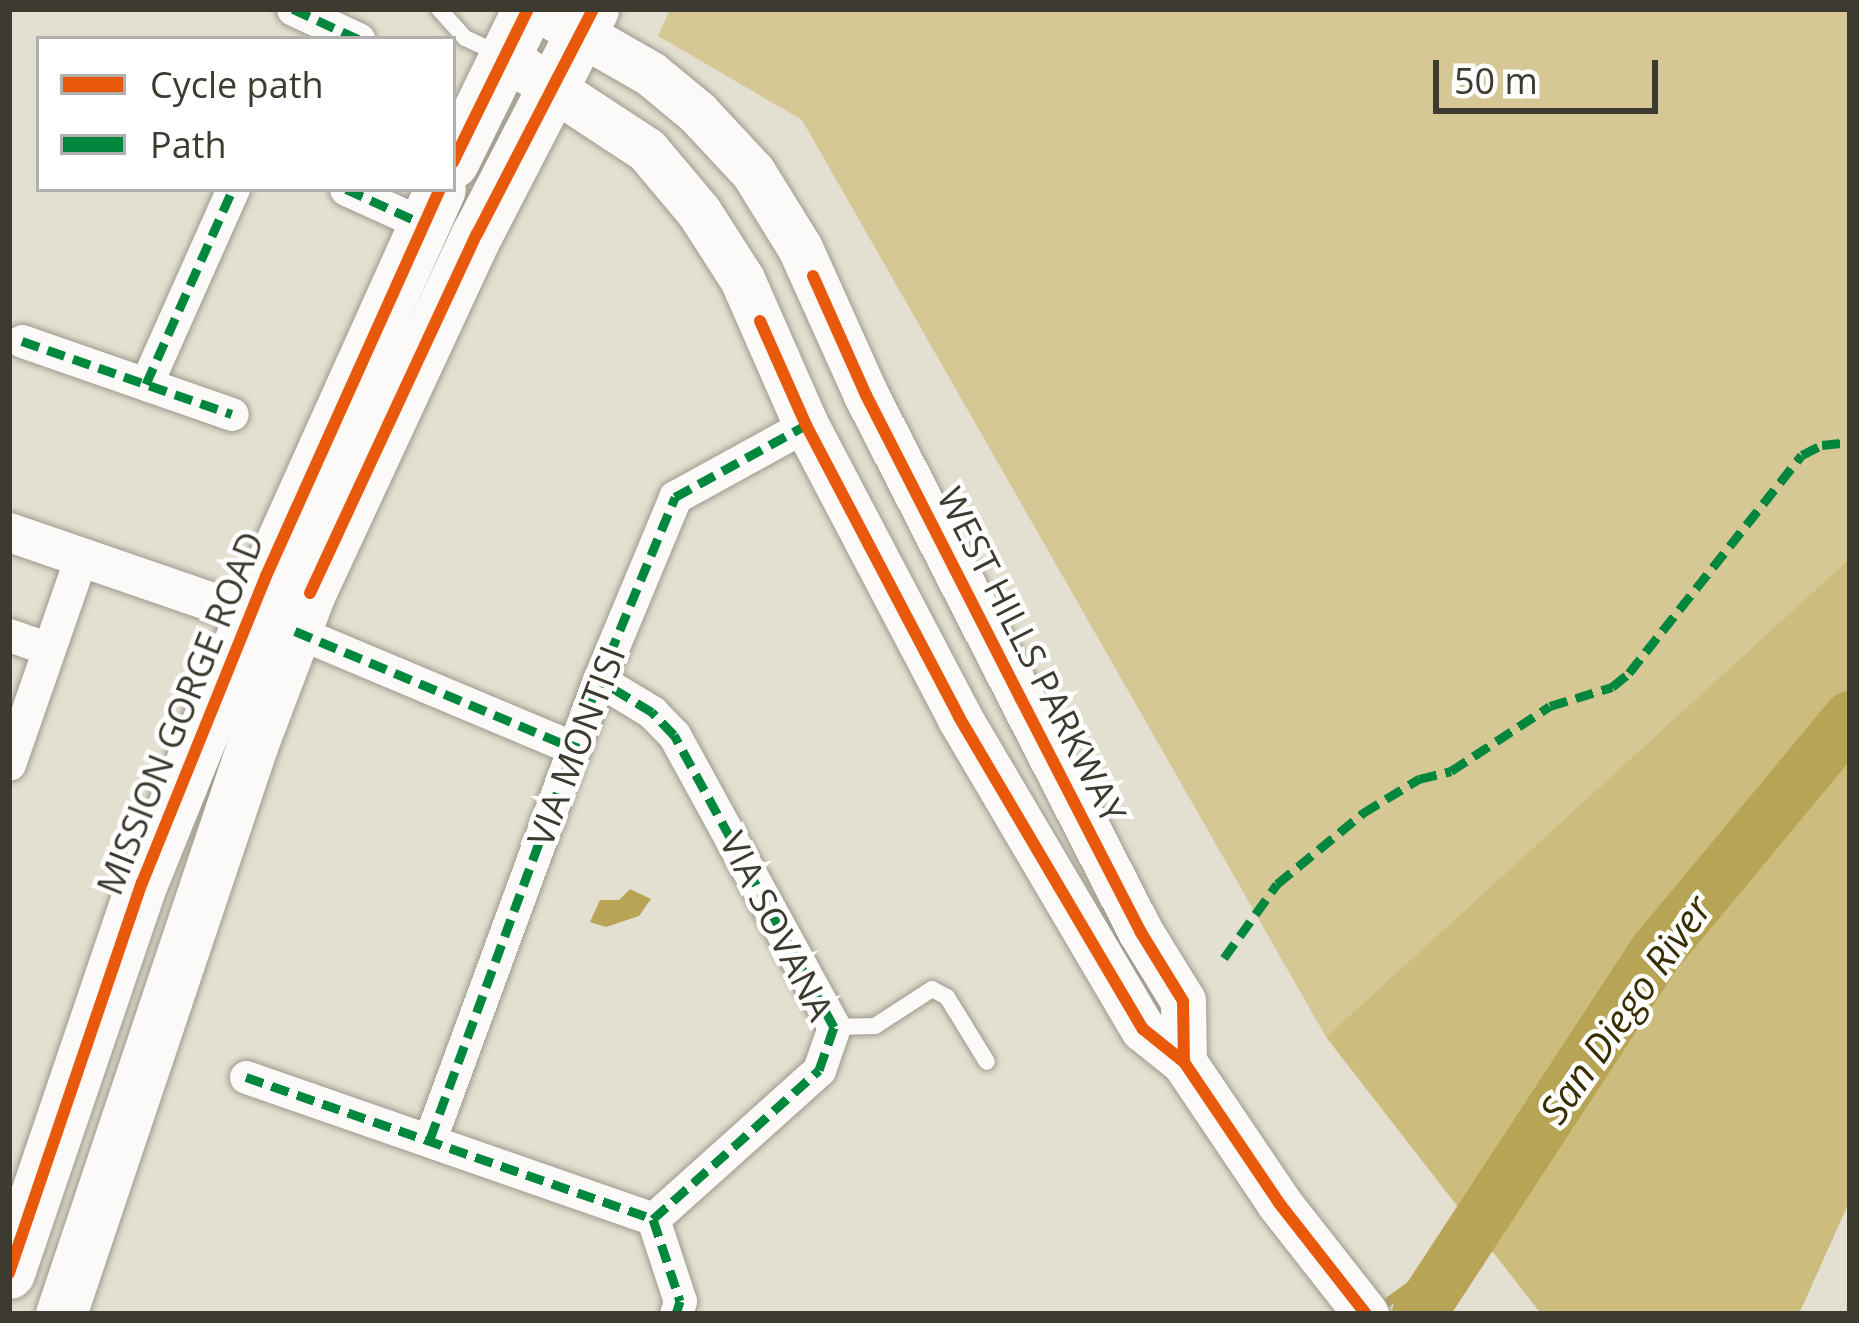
<!DOCTYPE html>
<html>
<head>
<meta charset="utf-8">
<style>
	body { margin:0 }
	#map { position:relative; width:1859px; height:1323px; overflow:hidden; background:#e4e0d1; font-family:"Open Sans",sans-serif }
	div>[style] { position:absolute }
	[style*='--x'] { left:calc(var(--x)*1px); top:calc(var(--y)*1px); width:calc(var(--w)*1px); rotate:calc(var(--a)*1deg) }
	.green>* { inset:0; background:#d6c894 }
	.forest>* { inset:0; background:#ccbd7e }
	.water>* { inset:0; background:#b7a454 }
	.stream>* { height:9px; margin:-4.5px; padding:0 4.5px; transform-origin:4.5px; border-radius:4.5px; background:#b7a454 }
	.river>* { height:54px; margin:-27px; padding:0 27px; transform-origin:27px; border-radius:27px; background:#b7a454 }
	.roads { filter:drop-shadow(0 0 3px #9d9a8e) drop-shadow(0 0 3px #9d9a8e) }
	.service>* { height:16px; margin:-8px; padding:0 8px; transform-origin:8px; border-radius:8px; background:#fbfaf8 }
	.minor>* { height:33px; margin:-16.5px; padding:0 16.5px; transform-origin:16.5px; border-radius:16.5px; background:#fbfaf8 }
	.tertiary>* { height:39px; margin:-19.5px; padding:0 19.5px; transform-origin:19.5px; border-radius:19.5px; background:#fbfaf8 }
	.secondary>* { height:45px; margin:-22.5px; padding:0 22.5px; transform-origin:22.5px; border-radius:22.5px; background:#fbfaf8 }
	.primary>* { height:51px; margin:-25.5px; padding:0 25.5px; transform-origin:25.5px; border-radius:25.5px; background:#fbfaf8 }
	.quiet>* { height:9px; margin-top:-4.5px; transform-origin:0; background:repeating-linear-gradient(90deg,#00873e 0 18px,transparent 0 27px) }
	.cycleway>* { height:12px; margin:-6px; padding:0 6px; transform-origin:6px; border-radius:6px; background:#e8590c }
	span { translate:-50% -50%; white-space:nowrap; text-align:center; line-height:1.15; -webkit-text-stroke:9px #fff; paint-order:stroke }
	.street-label { font-size:36px; color:#3d3a2f }
	.water-label { font-size:39px; color:#392e02; font-style:italic }
	.frame { position:absolute; inset:0; border:12px solid #3d3a2f; pointer-events:none }
	.legend { position:absolute; left:36px; top:36px; width:420px; height:156px; box-sizing:border-box; background:#fff; border:3px solid #b1b0ac; margin:0; padding:15px 21px; list-style:none; font-size:36px; color:#3d3a2f }
	.legend li { display:flex; align-items:center; gap:24px; height:60px }
	.legend b { width:60px; border:3px solid #b1b0ac }
	.scale { position:absolute; left:1433px; top:60px; width:225px; height:54px; box-sizing:border-box; border:6px solid #3d3a2f; border-top:0; padding-left:15px; font-size:36px; line-height:42px; white-space:nowrap; color:#3d3a2f; -webkit-text-stroke:9px #fff; paint-order:stroke }
</style>
</head>
<body>
<div id="map">
	<div class="green">
		<i style="clip-path:polygon(670px 9px,1850px 9px,1850px 558px,1326px 1037px,802px 120px,658px 36px)"></i>
	</div>
	<div class="forest">
		<i style="clip-path:polygon(1850px 558px,1850px 1200px,1799px 1314px,1541px 1314px,1326px 1037px)"></i>
	</div>
	<div class="water">
		<i style="clip-path:polygon(630px 889px,651px 899px,639px 916px,606px 927px,590px 922px,600px 900px,619px 900px)"></i>
	</div>
	<div class="stream">
		<i style="--x:1380;--y:1307;--w:95;--a:-36"></i>
	</div>
	<div class="river">
		<i style="--x:1419;--y:1314;--w:433;--a:-56.8"></i>
		<i style="--x:1656;--y:952;--w:304;--a:-50.3"></i>
	</div>
	<div class="roads">
		<div class="service">
			<i style="--x:439;--y:9;--w:39;--a:48"></i>
			<i style="--x:465;--y:38;--w:38;--a:25"></i>
			<i style="--x:834;--y:1027;--w:41;--a:-1.4"></i>
			<i style="--x:875;--y:1026;--w:68;--a:-33"></i>
			<i style="--x:932;--y:989;--w:17;--a:28"></i>
			<i style="--x:947;--y:997;--w:76;--a:58.4"></i>
		</div>
		<div class="minor">
			<i style="--x:293;--y:9;--w:72;--a:24.8"></i>
			<i style="--x:346;--y:189;--w:85;--a:24.4"></i>
			<i style="--x:22;--y:341;--w:222;--a:19.2"></i>
			<i style="--x:146;--y:384;--w:214;--a:-66"></i>
			<i style="--x:295;--y:631;--w:303;--a:22.8"></i>
			<i style="--x:9;--y:635;--w:42;--a:19.3"></i>
			<i style="--x:9;--y:764;--w:219;--a:-70.8"></i>
			<i style="--x:246;--y:1077;--w:431;--a:19.2"></i>
			<i style="--x:653;--y:1219;--w:223;--a:-41.9"></i>
			<i style="--x:819;--y:1070;--w:46;--a:-70.8"></i>
			<i style="--x:834;--y:1027;--w:333;--a:-118.7"></i>
			<i style="--x:674;--y:735;--w:32;--a:-134"></i>
			<i style="--x:652;--y:712;--w:62;--a:-148.9"></i>
			<i style="--x:430;--y:1139;--w:489;--a:-69.8"></i>
			<i style="--x:599;--y:680;--w:198;--a:-67.4"></i>
			<i style="--x:675;--y:497;--w:149;--a:-28.8"></i>
			<i style="--x:653;--y:1219;--w:86;--a:71.8"></i>
			<i style="--x:680;--y:1301;--w:14;--a:107"></i>
		</div>
		<div class="tertiary">
			<i style="--x:9;--y:532;--w:282;--a:19"></i>
		</div>
		<div class="secondary">
			<i style="--x:538;--y:9;--w:130;--a:29.9"></i>
			<i style="--x:651;--y:74;--w:60;--a:39.6"></i>
			<i style="--x:697;--y:112;--w:82;--a:47"></i>
			<i style="--x:753;--y:172;--w:89;--a:58.3"></i>
			<i style="--x:800;--y:248;--w:161;--a:65.8"></i>
			<i style="--x:866;--y:395;--w:602;--a:62.92"></i>
			<i style="--x:1140;--y:931;--w:82;--a:58.4"></i>
			<i style="--x:1183;--y:1001;--w:61;--a:89.1"></i>
			<i style="--x:504;--y:56;--w:171;--a:33.3"></i>
			<i style="--x:647;--y:150;--w:81;--a:50"></i>
			<i style="--x:699;--y:212;--w:80;--a:57.3"></i>
			<i style="--x:742;--y:279;--w:159;--a:66.3"></i>
			<i style="--x:806;--y:425;--w:330;--a:62.3"></i>
			<i style="--x:959;--y:717;--w:362;--a:59.5"></i>
			<i style="--x:1143;--y:1029;--w:53;--a:38.8"></i>
			<i style="--x:1184;--y:1062;--w:170;--a:56"></i>
			<i style="--x:1279;--y:1203;--w:141;--a:51.9"></i>
		</div>
		<div class="primary">
			<i style="--x:453;--y:162;--w:170;--a:-63.9"></i>
			<i style="--x:9;--y:1273;--w:412;--a:-71.2"></i>
			<i style="--x:142;--y:883;--w:331;--a:-68"></i>
			<i style="--x:266;--y:576;--w:424;--a:-65.8"></i>
			<i style="--x:61;--y:1314;--w:602;--a:-71.41"></i>
			<i style="--x:253;--y:743;--w:160;--a:-69.2"></i>
			<i style="--x:310;--y:593;--w:396;--a:-65.1"></i>
			<i style="--x:477;--y:234;--w:253;--a:-62.7"></i>
		</div>
	</div>
	<div class="quiet">
		<i style="--x:293;--y:9;--w:72;--a:24.8"></i>
		<i style="--x:346;--y:189;--w:85;--a:24.4"></i>
		<i style="--x:22;--y:341;--w:222;--a:19.2"></i>
		<i style="--x:146;--y:384;--w:214;--a:-66"></i>
		<i style="--x:295;--y:631;--w:303;--a:22.8"></i>
		<i style="--x:1224;--y:958;--w:91;--a:-54.4"></i>
		<i style="--x:1277;--y:884;--w:112;--a:-39.5"></i>
		<i style="--x:1363;--y:813;--w:66;--a:-31.3"></i>
		<i style="--x:1419;--y:779;--w:33;--a:-14"></i>
		<i style="--x:1451;--y:771;--w:118;--a:-33.3"></i>
		<i style="--x:1550;--y:706;--w:65;--a:-17"></i>
		<i style="--x:1612;--y:687;--w:22;--a:-39"></i>
		<i style="--x:1629;--y:673;--w:278;--a:-51.6"></i>
		<i style="--x:1802;--y:455;--w:22;--a:-27"></i>
		<i style="--x:1822;--y:445;--w:28;--a:-6"></i>
		<i style="--x:246;--y:1077;--w:431;--a:19.2"></i>
		<i style="--x:653;--y:1219;--w:223;--a:-41.9"></i>
		<i style="--x:819;--y:1070;--w:46;--a:-70.8"></i>
		<i style="--x:834;--y:1027;--w:333;--a:-118.7"></i>
		<i style="--x:674;--y:735;--w:32;--a:-134"></i>
		<i style="--x:652;--y:712;--w:62;--a:-148.9"></i>
		<i style="--x:430;--y:1139;--w:489;--a:-69.8"></i>
		<i style="--x:599;--y:680;--w:198;--a:-67.4"></i>
		<i style="--x:675;--y:497;--w:149;--a:-28.8"></i>
		<i style="--x:653;--y:1219;--w:86;--a:71.8"></i>
		<i style="--x:680;--y:1301;--w:14;--a:107"></i>
	</div>
	<div class="cycleway">
		<i style="--x:453;--y:162;--w:170;--a:-63.9"></i>
		<i style="--x:813;--y:276;--w:130;--a:66"></i>
		<i style="--x:866;--y:395;--w:341;--a:63"></i>
		<i style="--x:1021;--y:699;--w:261;--a:62.8"></i>
		<i style="--x:1140;--y:931;--w:82;--a:58.4"></i>
		<i style="--x:1183;--y:1001;--w:61;--a:89.1"></i>
		<i style="--x:760;--y:321;--w:114;--a:66.1"></i>
		<i style="--x:806;--y:425;--w:330;--a:62.3"></i>
		<i style="--x:959;--y:717;--w:362;--a:59.5"></i>
		<i style="--x:1143;--y:1029;--w:53;--a:38.8"></i>
		<i style="--x:1184;--y:1062;--w:170;--a:56"></i>
		<i style="--x:1279;--y:1203;--w:141;--a:51.9"></i>
		<i style="--x:310;--y:593;--w:396;--a:-65.1"></i>
		<i style="--x:477;--y:234;--w:253;--a:-62.7"></i>
		<i style="--x:9;--y:1273;--w:412;--a:-71.2"></i>
		<i style="--x:142;--y:883;--w:331;--a:-68"></i>
		<i style="--x:266;--y:576;--w:424;--a:-65.8"></i>
	</div>
	<div class="street-label">
		<span style="left:1032px;top:655px;rotate:63deg">WEST HILLS PARKWAY</span>
		<span style="left:180px;top:713px;rotate:-68deg">MISSION GORGE ROAD</span>
		<span style="left:576px;top:746px;rotate:-69deg">VIA MONTISI</span>
		<span style="left:777px;top:926px;rotate:63deg">VIA SOVANA</span>
	</div>
	<div class="water-label">
		<span style="left:1625px;top:1009px;rotate:-55deg">San Diego River</span>
	</div>
	<div class="frame"></div>
	<ul class="legend">
	<li><b style="height:15px;background:#e8590c"></b>Cycle path</li>
	<li><b style="height:15px;background:#00873e"></b>Path</li>
	</ul>
	<div class="scale">50 m</div>
</div>
</body>
</html>
